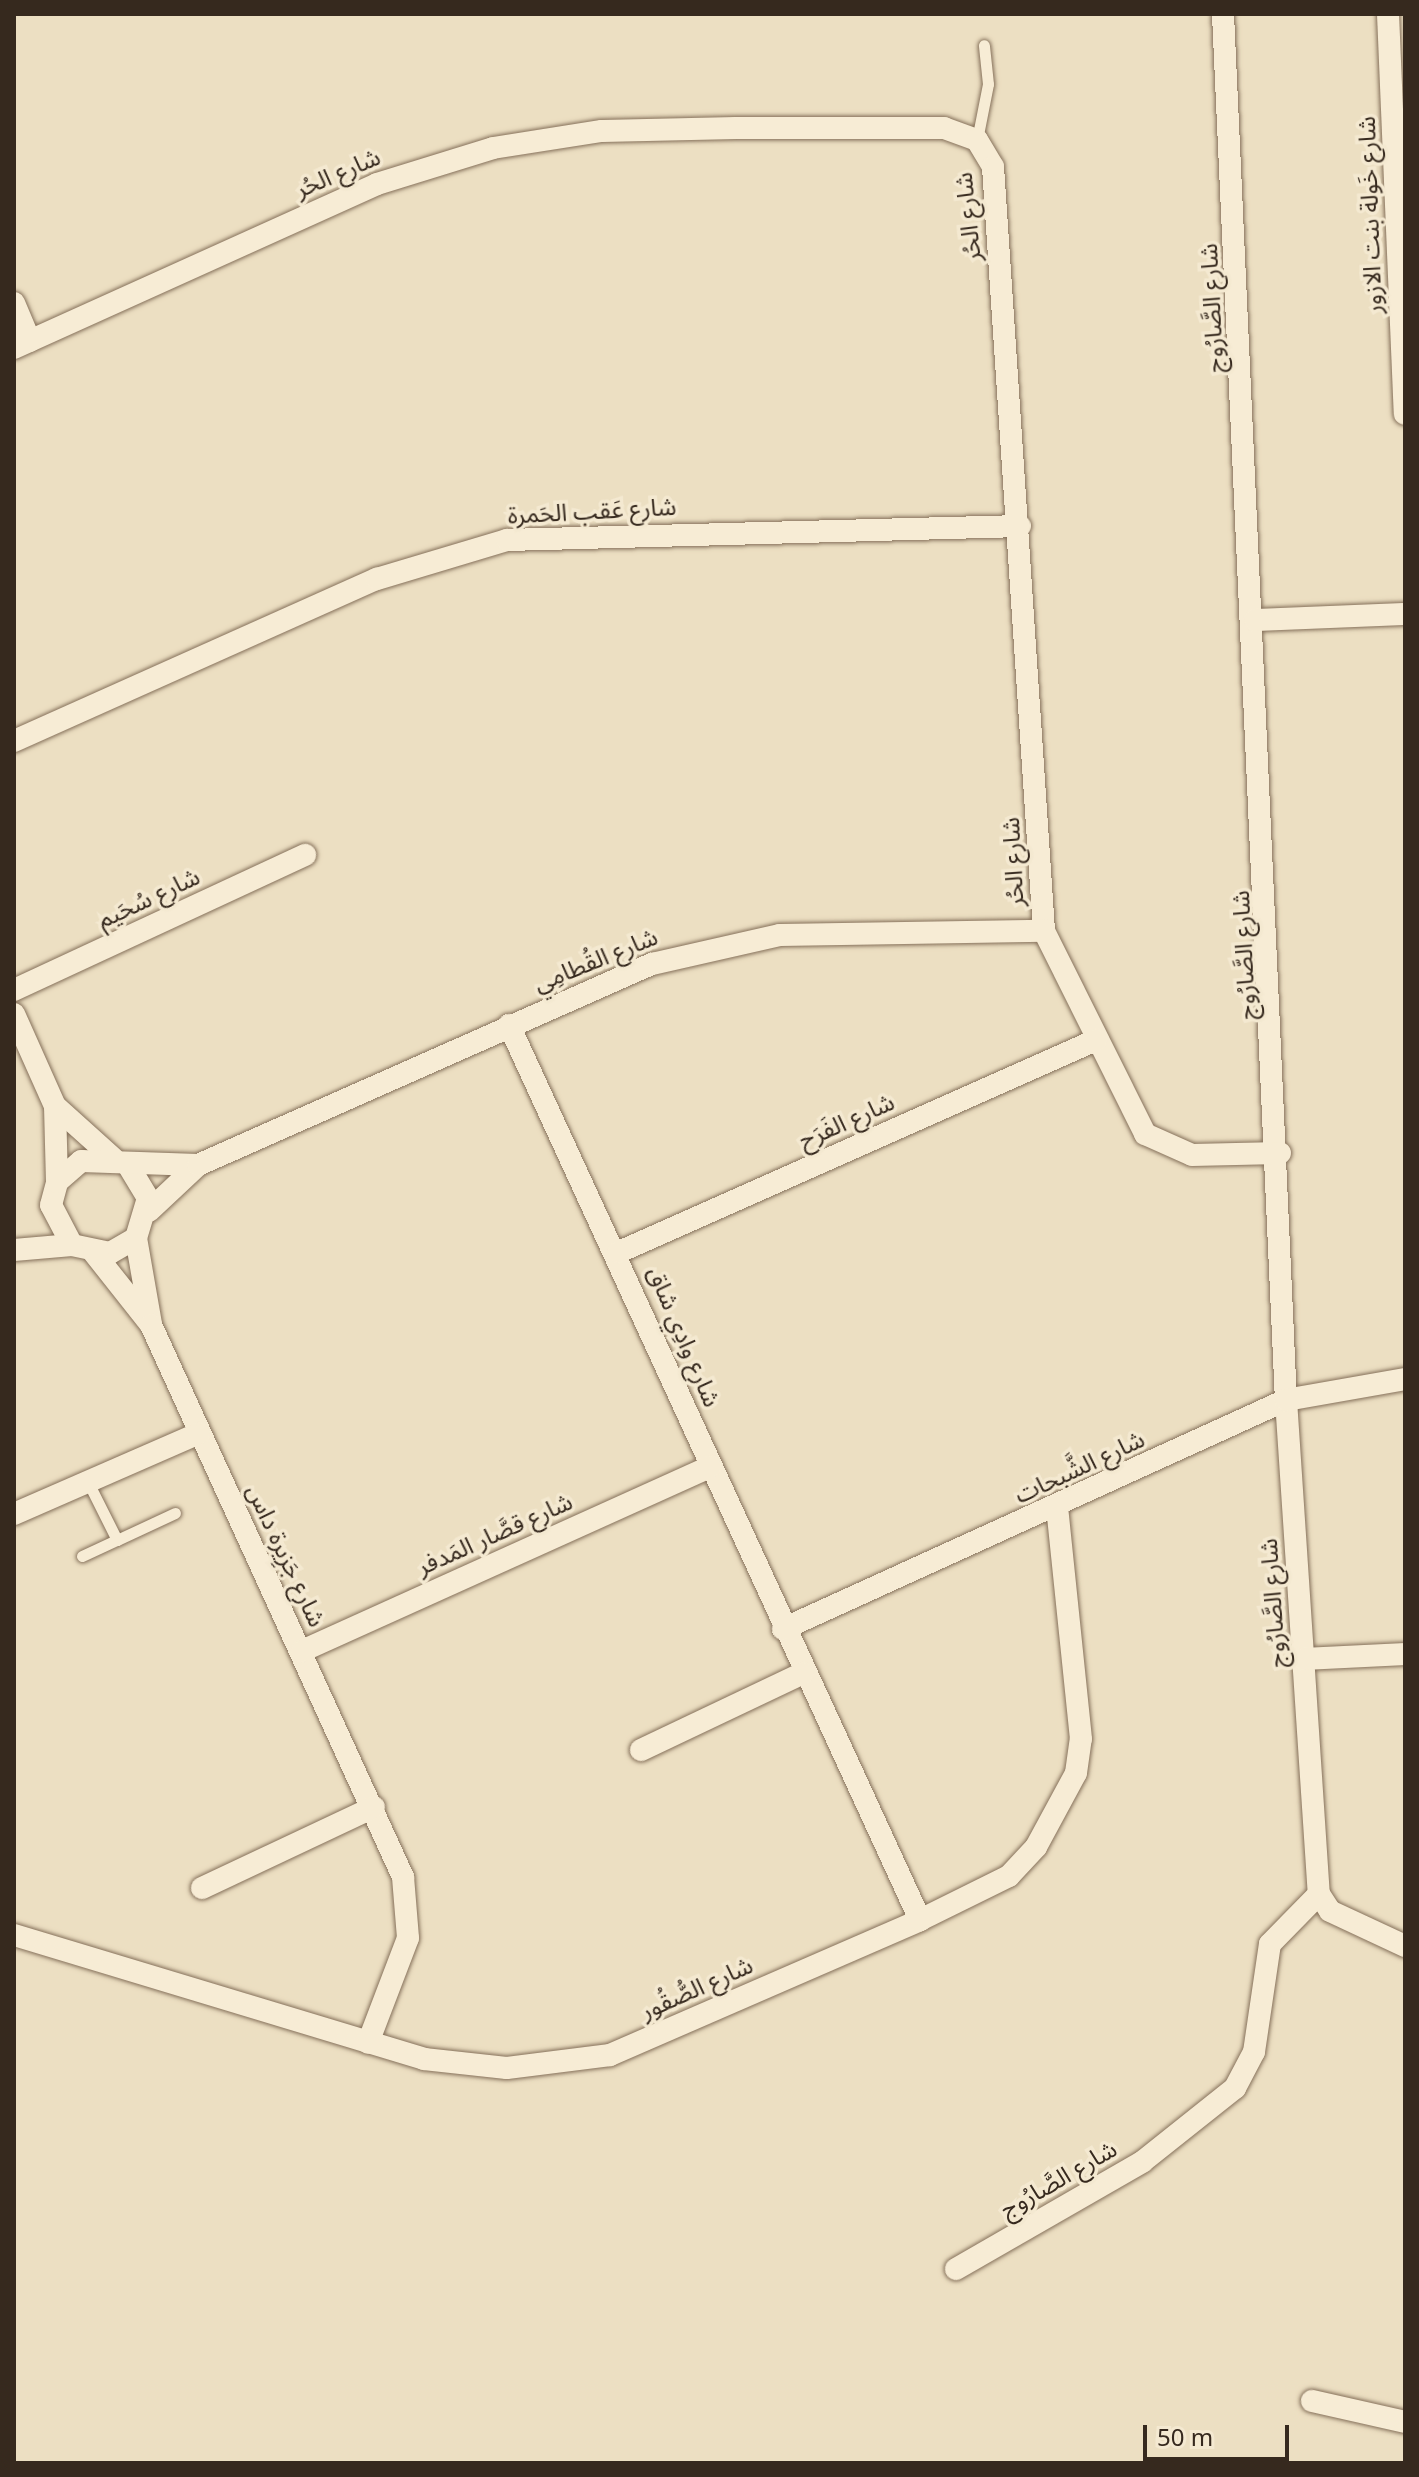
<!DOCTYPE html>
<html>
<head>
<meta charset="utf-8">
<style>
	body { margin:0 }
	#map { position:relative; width:1419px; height:2477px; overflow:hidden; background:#ecdfc2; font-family:Georgia,"Noto Sans Arabic",serif }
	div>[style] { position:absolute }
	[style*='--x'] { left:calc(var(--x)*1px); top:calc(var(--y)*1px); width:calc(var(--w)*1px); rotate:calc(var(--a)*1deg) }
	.roads { filter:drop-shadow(0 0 2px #85705a) drop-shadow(0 0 2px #85705a) }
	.service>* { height:11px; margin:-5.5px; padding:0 5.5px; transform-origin:5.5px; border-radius:5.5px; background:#f7ecd5 }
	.minor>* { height:22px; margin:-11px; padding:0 11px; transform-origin:11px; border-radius:11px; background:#f7ecd5 }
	span { translate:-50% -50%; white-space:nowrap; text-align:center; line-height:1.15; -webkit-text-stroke:7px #f4e9d1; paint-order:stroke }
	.street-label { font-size:24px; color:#36291e }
	.frame { position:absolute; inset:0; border:16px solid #36291e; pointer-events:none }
	.scale { position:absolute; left:1143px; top:2425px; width:146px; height:36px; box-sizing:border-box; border:4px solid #36291e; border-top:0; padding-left:10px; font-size:24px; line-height:28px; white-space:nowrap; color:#36291e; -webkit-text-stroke:6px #f4e9d1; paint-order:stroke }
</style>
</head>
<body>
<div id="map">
	<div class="roads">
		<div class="service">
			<i style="--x:977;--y:140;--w:57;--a:-78.9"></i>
			<i style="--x:988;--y:84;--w:39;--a:-96"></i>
			<i style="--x:117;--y:1540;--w:64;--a:-25"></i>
			<i style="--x:82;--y:1556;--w:38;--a:-25"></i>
			<i style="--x:117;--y:1540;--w:65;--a:-116.6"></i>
		</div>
		<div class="minor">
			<i style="--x:1223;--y:14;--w:1387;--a:87.4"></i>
			<i style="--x:1286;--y:1400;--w:495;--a:86.2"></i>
			<i style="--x:1319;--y:1894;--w:20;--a:57"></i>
			<i style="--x:1330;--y:1911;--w:83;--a:25"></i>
			<i style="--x:1388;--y:14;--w:400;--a:87.6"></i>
			<i style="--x:14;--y:303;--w:41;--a:67.2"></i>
			<i style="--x:14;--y:348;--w:398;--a:-24.3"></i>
			<i style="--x:377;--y:184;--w:121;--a:-17.2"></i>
			<i style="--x:493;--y:148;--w:110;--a:-8.9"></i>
			<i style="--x:602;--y:131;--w:134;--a:-1.3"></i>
			<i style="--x:736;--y:128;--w:208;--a:0"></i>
			<i style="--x:944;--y:128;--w:35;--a:20"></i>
			<i style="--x:977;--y:140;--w:31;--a:59"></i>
			<i style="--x:993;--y:167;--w:766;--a:86.18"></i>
			<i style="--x:1044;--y:931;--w:227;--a:63.5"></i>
			<i style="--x:1145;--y:1134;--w:51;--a:24.1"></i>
			<i style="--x:1192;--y:1155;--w:88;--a:-1.3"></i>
			<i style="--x:1255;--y:620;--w:150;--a:-2.3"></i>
			<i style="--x:14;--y:741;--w:398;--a:-24.1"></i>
			<i style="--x:377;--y:579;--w:136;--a:-16.7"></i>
			<i style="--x:507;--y:540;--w:513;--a:-1.56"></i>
			<i style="--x:14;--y:990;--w:321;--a:-24.9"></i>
			<i style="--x:14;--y:1014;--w:101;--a:66"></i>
			<i style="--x:55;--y:1106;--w:78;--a:41.9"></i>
			<i style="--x:509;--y:1025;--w:985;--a:65.33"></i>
			<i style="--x:55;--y:1106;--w:76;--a:88.5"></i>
			<i style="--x:128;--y:1165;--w:39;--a:59"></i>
			<i style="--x:148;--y:1198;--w:42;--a:106.7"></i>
			<i style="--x:136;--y:1238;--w:30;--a:150"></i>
			<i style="--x:110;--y:1253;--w:39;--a:-168"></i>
			<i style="--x:72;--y:1245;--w:45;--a:-117.7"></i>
			<i style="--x:51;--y:1205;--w:24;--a:-75"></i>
			<i style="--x:57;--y:1182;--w:32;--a:-41"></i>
			<i style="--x:81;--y:1161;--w:117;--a:2"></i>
			<i style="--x:149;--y:1211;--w:67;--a:-43.2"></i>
			<i style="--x:198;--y:1165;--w:497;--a:-23.9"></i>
			<i style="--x:652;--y:964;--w:131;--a:-12.8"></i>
			<i style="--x:780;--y:935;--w:264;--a:-0.9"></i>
			<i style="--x:136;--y:1238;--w:87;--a:80.1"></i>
			<i style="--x:14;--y:1250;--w:58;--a:-4.9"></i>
			<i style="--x:619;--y:1252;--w:522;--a:-23.96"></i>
			<i style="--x:94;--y:1253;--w:92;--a:51.6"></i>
			<i style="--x:151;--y:1325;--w:607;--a:65.46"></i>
			<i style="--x:403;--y:1877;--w:61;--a:85.3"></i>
			<i style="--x:408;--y:1938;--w:112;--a:110.9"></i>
			<i style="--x:14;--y:1514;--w:202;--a:-23.6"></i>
			<i style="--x:783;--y:1629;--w:553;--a:-24.48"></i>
			<i style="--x:1286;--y:1400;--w:121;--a:-10"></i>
			<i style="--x:302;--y:1651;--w:448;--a:-24.3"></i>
			<i style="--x:1304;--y:1659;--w:101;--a:-2.8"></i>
			<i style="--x:641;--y:1750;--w:179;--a:-25.4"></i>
			<i style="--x:202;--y:1888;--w:190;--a:-25.2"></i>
			<i style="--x:14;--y:1935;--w:428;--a:16.8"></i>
			<i style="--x:424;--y:2059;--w:83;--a:6.2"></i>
			<i style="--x:507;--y:2068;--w:104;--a:-7.2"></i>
			<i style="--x:610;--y:2055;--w:338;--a:-23.5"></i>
			<i style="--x:920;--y:1920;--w:99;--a:-26.3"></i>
			<i style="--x:1009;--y:1876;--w:40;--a:-47"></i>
			<i style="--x:1036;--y:1847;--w:84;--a:-61.6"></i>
			<i style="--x:1076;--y:1773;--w:34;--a:-82"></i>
			<i style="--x:1081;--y:1739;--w:232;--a:-95.9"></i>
			<i style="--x:956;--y:2269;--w:215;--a:-29.9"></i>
			<i style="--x:1142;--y:2162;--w:119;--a:-38.5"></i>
			<i style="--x:1235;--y:2088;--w:41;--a:-62.2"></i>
			<i style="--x:1254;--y:2052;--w:109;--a:-81.6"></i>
			<i style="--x:1270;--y:1944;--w:70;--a:-45.6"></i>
			<i style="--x:1312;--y:2401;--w:95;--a:12.7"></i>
		</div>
	</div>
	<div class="street-label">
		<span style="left:338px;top:174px;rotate:-23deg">شارع الحُر</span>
		<span style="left:1371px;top:215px;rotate:-92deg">شارع خَولة بنت الازور</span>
		<span style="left:969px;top:217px;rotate:-96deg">شارع الحُر</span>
		<span style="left:1213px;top:308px;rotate:-93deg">شارع الصَّارُوج</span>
		<span style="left:592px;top:512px;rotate:-3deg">شارع عَقب الحَمرة</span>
		<span style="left:1014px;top:862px;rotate:-93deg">شارع الحُر</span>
		<span style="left:149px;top:899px;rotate:-25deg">شارع سُحَيم</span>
		<span style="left:1245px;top:955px;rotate:-93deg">شارع الصَّارُوج</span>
		<span style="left:596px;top:961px;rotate:-22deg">شارع القُطامِي</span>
		<span style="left:847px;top:1122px;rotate:-24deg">شارع الفَرَح</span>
		<span style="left:683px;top:1337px;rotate:67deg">شارع وادِي شاق</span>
		<span style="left:1080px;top:1468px;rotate:-25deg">شارع الشَّبحات</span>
		<span style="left:495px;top:1535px;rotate:-24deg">شارع قصَّار المَدفر</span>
		<span style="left:285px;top:1556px;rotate:65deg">شارع جَزِيرة داس</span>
		<span style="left:1274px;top:1603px;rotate:-94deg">شارع الصَّارُوج</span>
		<span style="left:697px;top:1989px;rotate:-24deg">شارع الصُّقُور</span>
		<span style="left:1059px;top:2180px;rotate:-30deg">شارع الصَّارُوج</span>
	</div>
	<div class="frame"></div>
	<div class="scale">50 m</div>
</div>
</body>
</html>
